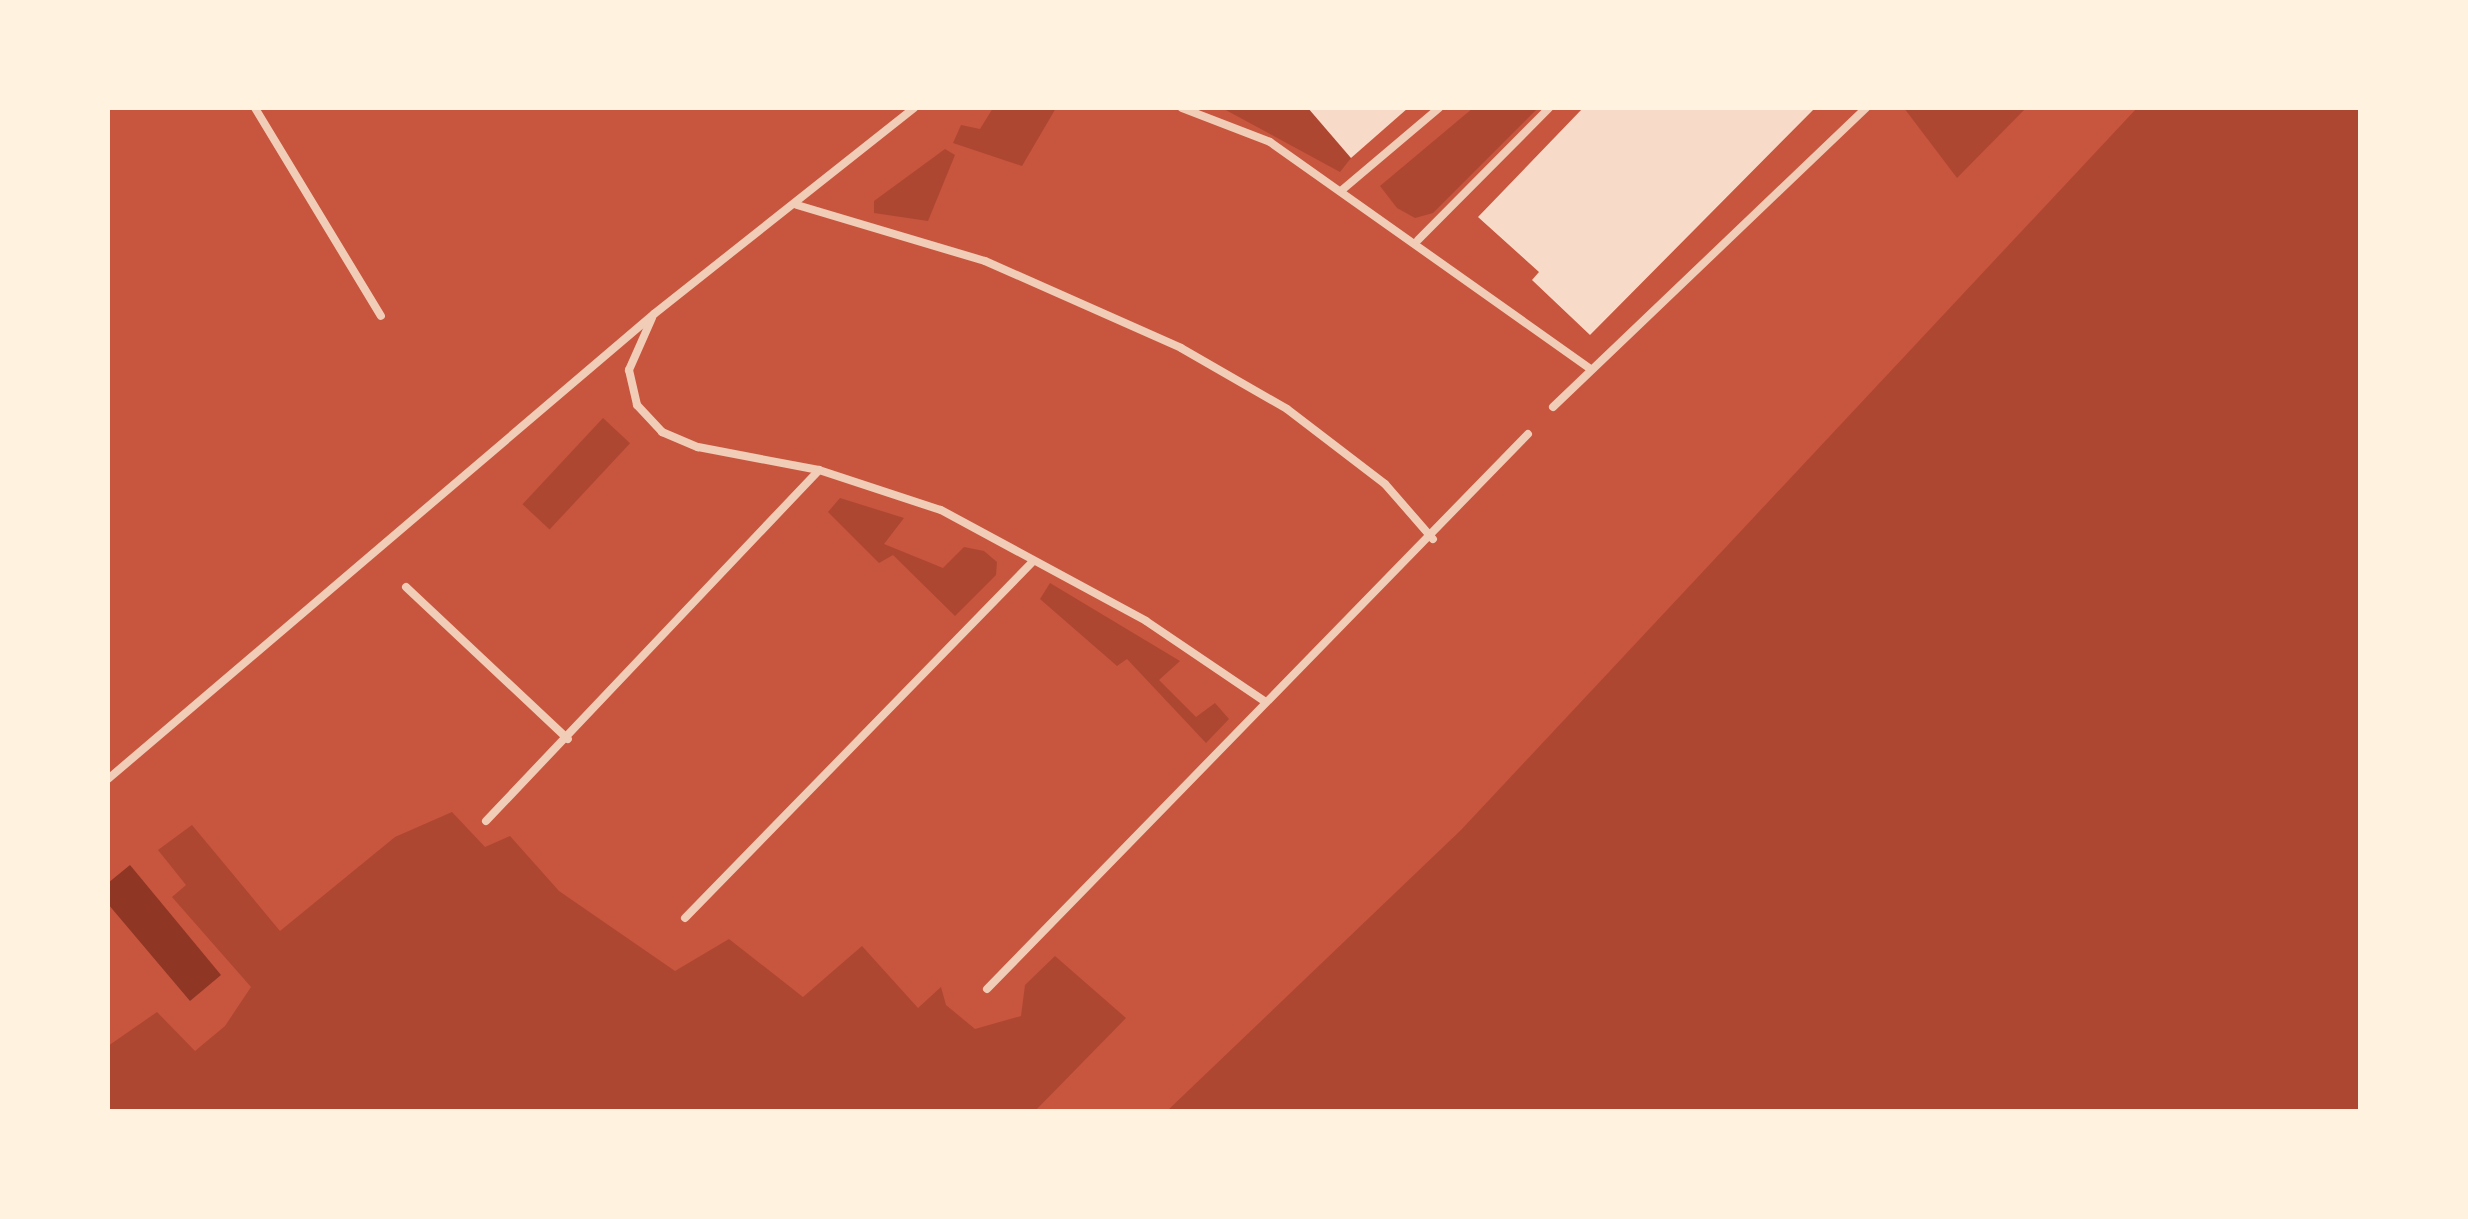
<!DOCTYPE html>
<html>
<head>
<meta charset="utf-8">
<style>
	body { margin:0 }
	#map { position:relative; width:2468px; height:1219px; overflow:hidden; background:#c8553d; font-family:"Public Sans",sans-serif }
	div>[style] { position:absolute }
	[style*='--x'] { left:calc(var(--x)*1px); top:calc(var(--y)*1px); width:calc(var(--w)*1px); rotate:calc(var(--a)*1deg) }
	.green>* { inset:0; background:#ae4732; transform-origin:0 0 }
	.water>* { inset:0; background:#8f3625 }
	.building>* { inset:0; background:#f7dbc8 }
	.minor>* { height:8px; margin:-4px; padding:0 4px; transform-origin:4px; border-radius:4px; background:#f1ccb7 }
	span { translate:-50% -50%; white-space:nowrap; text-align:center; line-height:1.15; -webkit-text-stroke:6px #fff3e0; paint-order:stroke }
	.frame { position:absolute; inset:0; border:110px solid #fff3e0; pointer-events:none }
</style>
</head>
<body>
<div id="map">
	<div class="green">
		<i style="clip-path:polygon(993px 108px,1056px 108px,1022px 166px,953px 143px,961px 125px,980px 129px)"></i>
		<i style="clip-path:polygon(1222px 108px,1308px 108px,1351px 158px,1340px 172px)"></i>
		<i style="clip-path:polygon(1473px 108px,1538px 108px,1433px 213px,1415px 218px,1397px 208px,1380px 186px)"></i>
		<i style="clip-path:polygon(1904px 108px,2026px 108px,1957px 178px)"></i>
		<i style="clip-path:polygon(2137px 108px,2360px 108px,2360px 1111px,1167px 1111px,1461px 830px)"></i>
		<i style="clip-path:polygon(945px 149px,955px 155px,928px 221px,874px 213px,874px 201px)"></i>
		<i style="left:603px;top:418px;width:37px;height:118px;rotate:43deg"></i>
		<i style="clip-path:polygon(840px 498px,904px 518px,884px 544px,943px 568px,964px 547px,984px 551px,997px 562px,996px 575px,955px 616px,893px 555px,879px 563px,828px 512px)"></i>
		<i style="clip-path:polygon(1050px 583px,1180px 661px,1159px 680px,1196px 717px,1215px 703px,1229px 719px,1206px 743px,1127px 659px,1117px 666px,1040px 599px)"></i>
		<i style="clip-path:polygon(452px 812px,485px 847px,510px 836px,559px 891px,675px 971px,729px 939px,803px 997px,862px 946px,918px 1008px,941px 987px,946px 1005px,975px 1029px,1021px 1016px,1025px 985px,1055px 956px,1126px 1018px,1035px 1111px,108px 1111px,108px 1046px,157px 1012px,195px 1051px,225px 1026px,251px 987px,172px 897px,186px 885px,158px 850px,192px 825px,280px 931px,395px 837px)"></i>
	</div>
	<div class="water">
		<i style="clip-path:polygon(130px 865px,221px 975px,190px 1001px,108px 904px,108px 883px)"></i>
	</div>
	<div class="building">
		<i style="clip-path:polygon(1308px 108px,1408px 108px,1351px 158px)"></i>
		<i style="clip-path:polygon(1583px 108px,1815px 108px,1590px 335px,1532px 280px,1539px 272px,1478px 217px)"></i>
	</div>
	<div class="minor">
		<i style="--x:255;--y:108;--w:243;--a:58.8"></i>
		<i style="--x:1182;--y:108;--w:94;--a:21.1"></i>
		<i style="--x:1270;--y:142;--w:391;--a:35.3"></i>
		<i style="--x:1342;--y:190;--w:127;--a:-40.2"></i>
		<i style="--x:797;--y:205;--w:196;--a:16.6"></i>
		<i style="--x:985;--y:261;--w:214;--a:23.9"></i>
		<i style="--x:1181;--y:348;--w:122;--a:29.9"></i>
		<i style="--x:1287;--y:409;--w:123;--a:37.4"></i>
		<i style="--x:1385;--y:484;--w:73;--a:48.9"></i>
		<i style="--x:1418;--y:240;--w:186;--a:-45.2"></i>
		<i style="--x:652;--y:318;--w:57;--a:113.9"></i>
		<i style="--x:629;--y:370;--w:36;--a:77"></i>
		<i style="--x:637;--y:405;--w:37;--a:47"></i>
		<i style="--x:662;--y:432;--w:39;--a:23"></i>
		<i style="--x:698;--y:447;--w:123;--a:10.8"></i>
		<i style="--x:819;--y:470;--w:128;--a:18.2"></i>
		<i style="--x:941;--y:510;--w:233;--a:28.4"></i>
		<i style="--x:1146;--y:621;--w:143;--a:34.1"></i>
		<i style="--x:1553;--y:407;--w:433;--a:-43.7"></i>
		<i style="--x:406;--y:587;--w:222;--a:43.2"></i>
		<i style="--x:108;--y:779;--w:717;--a:-40.42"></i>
		<i style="--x:654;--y:314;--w:332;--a:-38.4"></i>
		<i style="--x:486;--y:821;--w:484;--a:-46.5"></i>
		<i style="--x:685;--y:918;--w:497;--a:-45.7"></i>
		<i style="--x:987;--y:989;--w:775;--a:-45.73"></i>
	</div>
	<div class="frame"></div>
</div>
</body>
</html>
